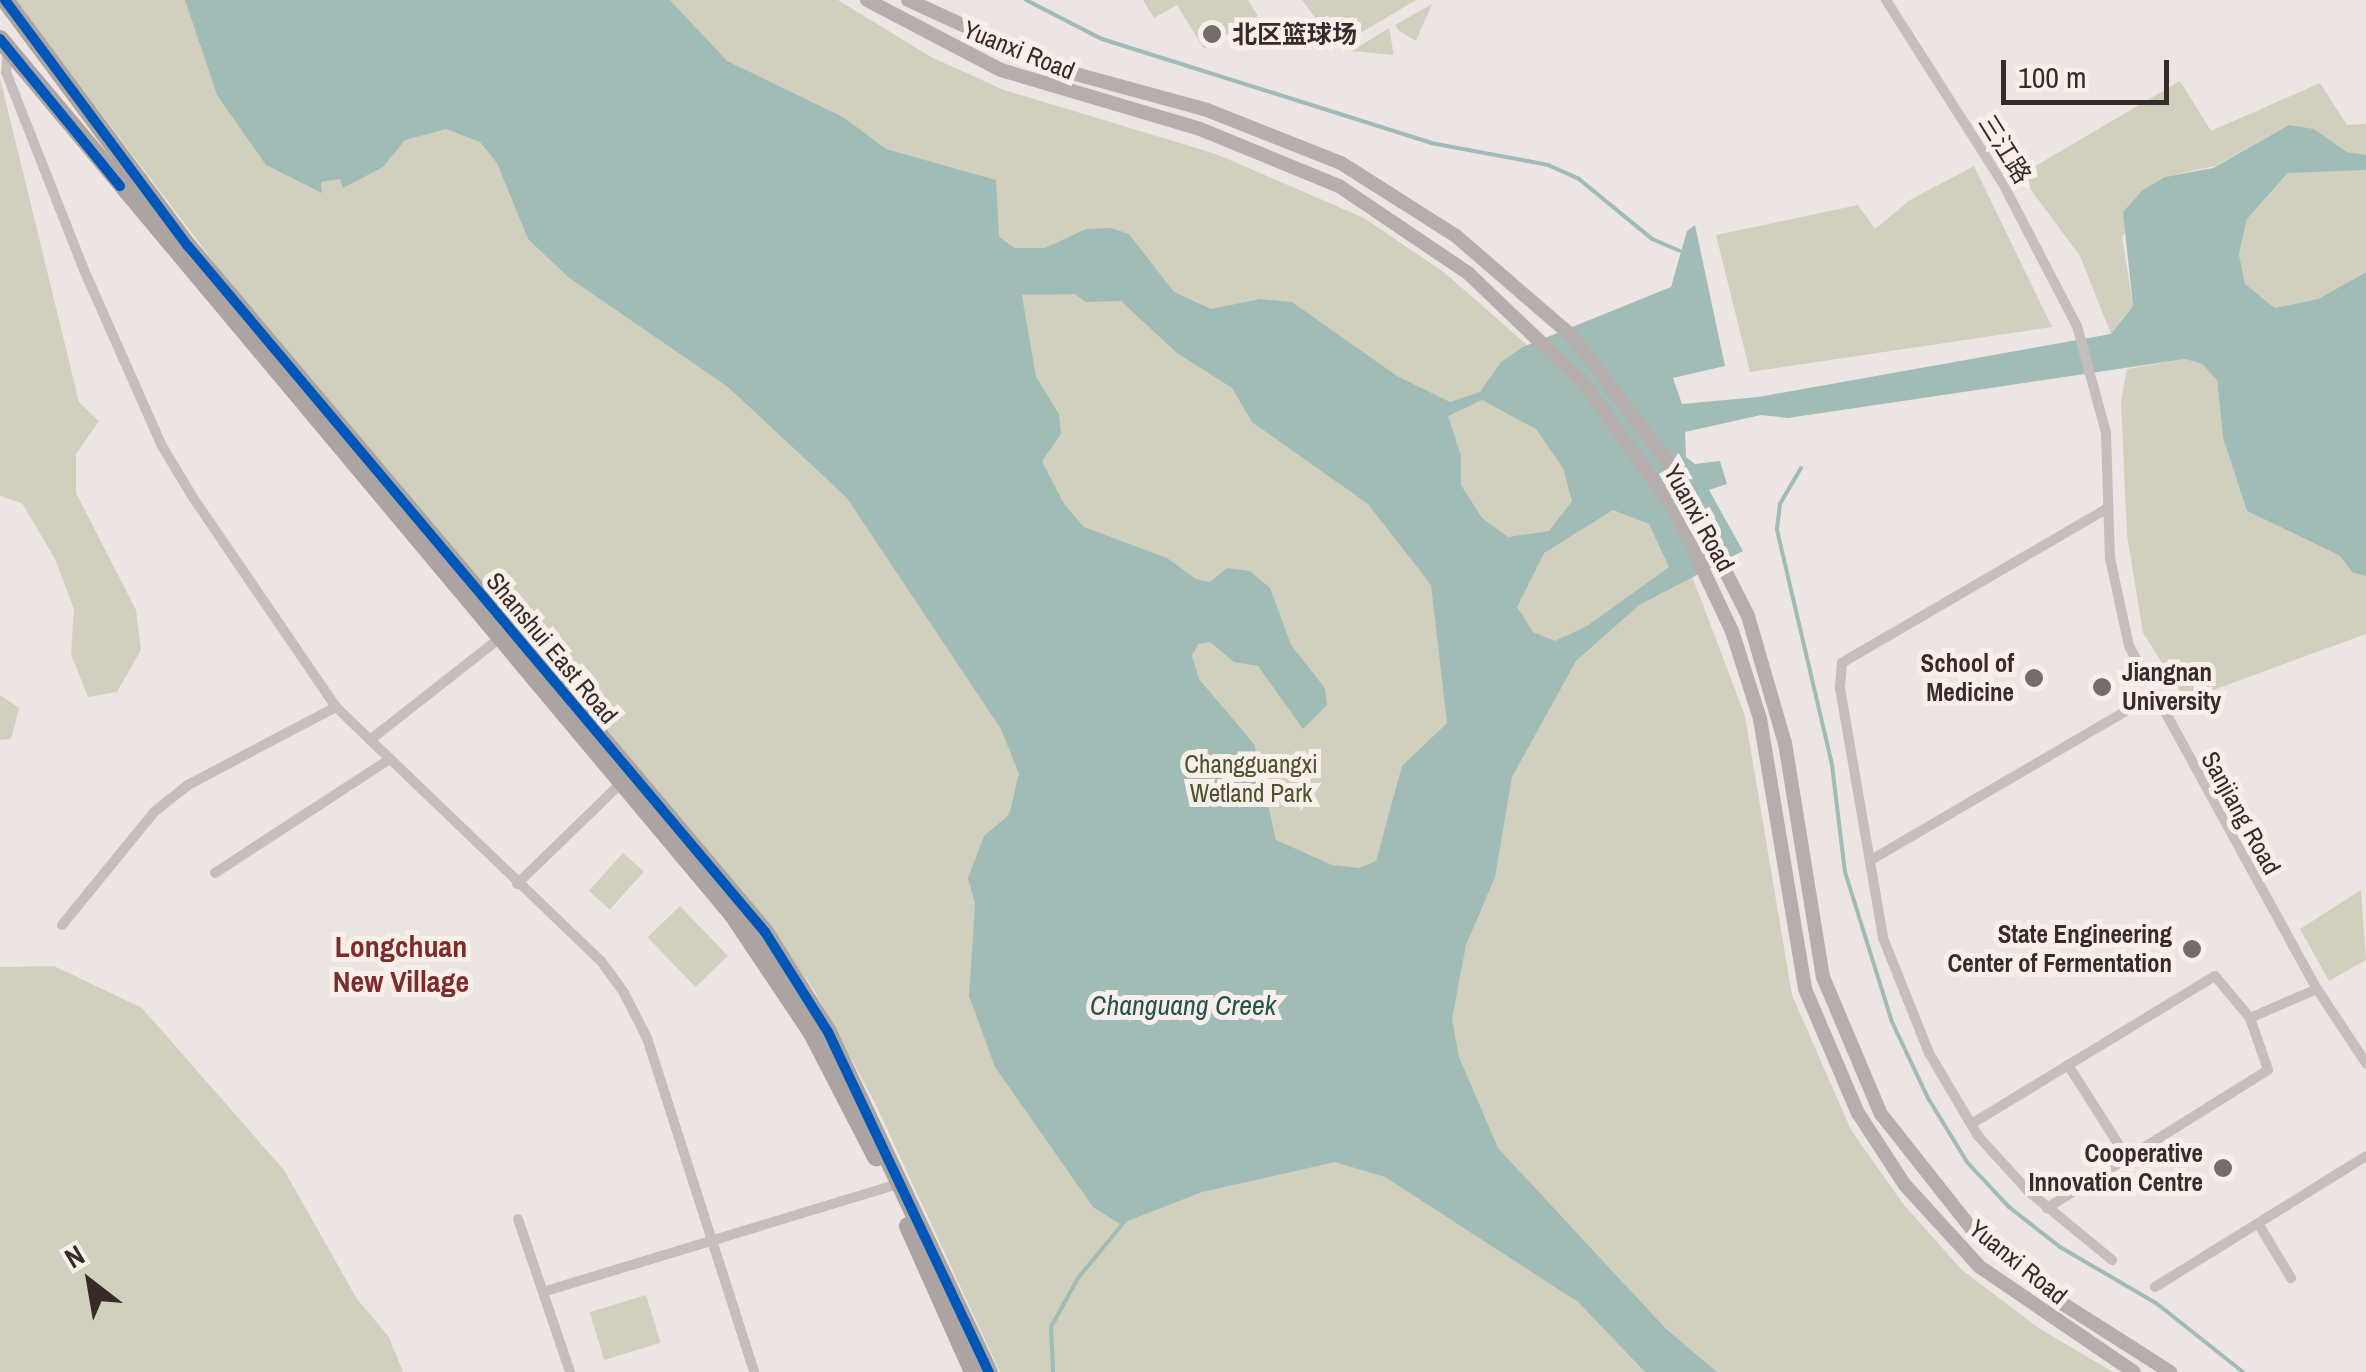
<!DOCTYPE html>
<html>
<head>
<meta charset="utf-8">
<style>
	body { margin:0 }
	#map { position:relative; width:2366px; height:1372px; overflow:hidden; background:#ece5e3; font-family:"Archivo Narrow","Noto Sans SC",sans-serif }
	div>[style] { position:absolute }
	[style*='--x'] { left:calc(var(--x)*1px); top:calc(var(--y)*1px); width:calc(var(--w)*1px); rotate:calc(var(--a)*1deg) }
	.green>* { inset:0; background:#d1d0be; transform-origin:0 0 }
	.water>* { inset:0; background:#a1bcb6 }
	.stream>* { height:4px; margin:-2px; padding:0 2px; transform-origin:2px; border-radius:2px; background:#a1bcb6 }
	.river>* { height:20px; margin:-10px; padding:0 10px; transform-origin:10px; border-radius:10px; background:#a1bcb6 }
	.street>* { height:10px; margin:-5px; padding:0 5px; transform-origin:5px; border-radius:5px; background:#c5bebc }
	.secondary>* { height:14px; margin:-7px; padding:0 7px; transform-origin:7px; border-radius:7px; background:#b6aead }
	.highway>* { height:18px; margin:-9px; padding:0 9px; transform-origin:9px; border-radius:9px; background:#aba4a2 }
	.cycleway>* { height:10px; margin:-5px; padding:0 5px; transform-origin:5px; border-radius:5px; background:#0057b8 }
	.dots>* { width:28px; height:28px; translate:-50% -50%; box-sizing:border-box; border:5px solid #f8efeb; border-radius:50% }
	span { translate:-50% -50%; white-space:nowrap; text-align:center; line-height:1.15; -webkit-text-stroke:10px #f8efeb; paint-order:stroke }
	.poi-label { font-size:25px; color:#362b2a; font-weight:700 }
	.left { translate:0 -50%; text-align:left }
	.right { translate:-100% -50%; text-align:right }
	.street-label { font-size:25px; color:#362b2a }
	.park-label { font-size:25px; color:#4d5230 }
	.water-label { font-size:28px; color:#24544c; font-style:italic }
	.quarter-label { font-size:30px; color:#7d2c2b; font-weight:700 }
	.north { position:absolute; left:40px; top:1232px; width:100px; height:100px; -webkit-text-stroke:8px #f8efeb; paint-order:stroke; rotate:329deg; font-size:28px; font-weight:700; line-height:40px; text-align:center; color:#362b2a }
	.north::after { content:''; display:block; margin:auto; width:35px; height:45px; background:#362b2a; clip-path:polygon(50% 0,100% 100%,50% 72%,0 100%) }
	.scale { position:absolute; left:2001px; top:60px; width:168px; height:45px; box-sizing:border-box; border:5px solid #362b2a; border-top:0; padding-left:12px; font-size:30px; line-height:35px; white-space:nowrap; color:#362b2a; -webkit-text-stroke:8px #f8efeb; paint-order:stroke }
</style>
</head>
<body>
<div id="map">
	<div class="green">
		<i style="clip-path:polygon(15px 0,838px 0,931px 57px,1004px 90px,1216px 154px,1364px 218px,1445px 273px,1527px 345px,1692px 576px,1745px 716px,1792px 995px,1851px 1130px,1904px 1205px,1962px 1270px,2040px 1329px,2113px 1372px,1000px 1372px,875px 1103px,814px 990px,755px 908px,235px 290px)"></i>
		<i style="clip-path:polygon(1143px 0,1248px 0,1258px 16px,1204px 49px,1177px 5px,1154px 18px)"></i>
		<i style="clip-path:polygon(1302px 0,1416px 0,1337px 47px)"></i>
		<i style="clip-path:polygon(1432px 4px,1416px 41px,1399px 31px,1395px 25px)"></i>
		<i style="clip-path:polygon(1389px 28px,1394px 55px,1352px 51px)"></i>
		<i style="clip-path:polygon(0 78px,79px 402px,99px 421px,76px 454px,76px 493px,136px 610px,141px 650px,117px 692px,88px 697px,71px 654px,74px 609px,55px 559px,22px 503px,0 496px)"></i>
		<i style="clip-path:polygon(2180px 81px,2211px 131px,2320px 83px,2347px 125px,2366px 124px,2366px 155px,2347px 152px,2315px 130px,2289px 125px,2215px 166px,2165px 177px,2122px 237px,2133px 306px,2111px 334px,2080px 256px,2020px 175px)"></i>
		<i style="clip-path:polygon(1974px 166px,2052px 327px,1750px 372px,1716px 235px,1858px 205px,1875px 229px,1910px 200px)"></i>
		<i style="clip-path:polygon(2327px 167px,2366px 170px,2366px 272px,2318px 299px,2275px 308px,2245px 284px,2239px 254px,2247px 219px,2288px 173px)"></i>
		<i style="clip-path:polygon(2185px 359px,2202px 364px,2217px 380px,2223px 438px,2247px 511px,2340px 556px,2353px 573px,2366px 576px,2366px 634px,2186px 700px,2143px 633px,2127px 535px,2121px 402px,2127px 369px)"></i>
		<i style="clip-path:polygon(0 695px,19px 708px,11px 739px,0 740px)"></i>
		<i style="left:623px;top:853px;width:28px;height:51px;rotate:42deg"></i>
		<i style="clip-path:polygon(2361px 890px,2366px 960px,2329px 981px,2300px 929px)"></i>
		<i style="left:680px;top:906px;width:69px;height:45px;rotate:46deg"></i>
		<i style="clip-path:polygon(54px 966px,142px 1008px,284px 1170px,357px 1299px,389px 1337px,403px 1372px,0 1372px,0 967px)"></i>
		<i style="left:646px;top:1295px;width:50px;height:59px;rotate:73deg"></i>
	</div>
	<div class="water">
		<i style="clip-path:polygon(evenodd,185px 0,670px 0,727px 61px,843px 117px,886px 149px,996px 180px,999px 237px,1015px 248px,1045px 248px,1086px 229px,1111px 228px,1129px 234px,1174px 292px,1211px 309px,1260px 299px,1292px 302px,1397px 376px,1450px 402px,1480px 392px,1501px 362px,1523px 347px,1671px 287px,1687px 231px,1695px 225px,1725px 366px,1673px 378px,1682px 404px,1758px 397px,2111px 334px,2133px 306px,2123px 212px,2143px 190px,2165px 177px,2213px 168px,2289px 125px,2314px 129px,2347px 152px,2366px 155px,2366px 170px,2288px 173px,2247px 219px,2239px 254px,2245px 284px,2275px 308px,2318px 299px,2366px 272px,2366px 576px,2353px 573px,2340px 556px,2247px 511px,2223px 438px,2217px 380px,2202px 364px,2185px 359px,1788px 418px,1761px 415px,1685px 432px,1686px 457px,1695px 464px,1720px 461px,1727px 484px,1709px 490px,1743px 551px,1639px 605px,1576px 661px,1512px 777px,1495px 877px,1466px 945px,1452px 1019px,1459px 1057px,1498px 1148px,1666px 1329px,1717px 1372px,1645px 1372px,1578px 1302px,1385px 1177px,1335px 1162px,1202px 1192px,1120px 1224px,1093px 1207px,995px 1067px,969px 996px,975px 904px,968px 878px,984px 836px,1009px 815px,1019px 774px,1001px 729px,847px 498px,728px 387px,568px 277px,528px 239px,497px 163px,480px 142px,446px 129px,405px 140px,383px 167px,343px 188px,340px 179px,321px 182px,322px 193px,266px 165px,217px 95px,185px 0,1051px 278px,1086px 302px,1121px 301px,1177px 353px,1232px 388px,1252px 422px,1368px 504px,1431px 585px,1447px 723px,1402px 766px,1376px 861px,1359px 868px,1332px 865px,1276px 840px,1254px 744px,1199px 679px,1192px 656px,1198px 644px,1210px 642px,1234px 662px,1258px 666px,1303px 729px,1327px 705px,1325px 688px,1291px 645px,1270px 588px,1250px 571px,1227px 568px,1210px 582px,1196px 579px,1167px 558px,1084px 527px,1064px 504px,1042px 461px,1061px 434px,1059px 414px,1036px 377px,1022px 296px,1034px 279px,1051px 278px,185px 0,1482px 400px,1536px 429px,1563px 468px,1572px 501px,1549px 531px,1508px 537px,1482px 518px,1461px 485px,1461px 456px,1448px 416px,1482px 400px,185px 0,1613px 510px,1649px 524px,1669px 567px,1587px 626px,1555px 641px,1533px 632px,1517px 607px,1544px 553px,1613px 510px)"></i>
	</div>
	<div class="stream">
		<i style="--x:1026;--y:0;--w:85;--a:27.2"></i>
		<i style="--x:1102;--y:39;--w:345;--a:17.5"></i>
		<i style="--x:1431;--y:143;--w:119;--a:10.6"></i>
		<i style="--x:1548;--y:165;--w:34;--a:24"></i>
		<i style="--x:1579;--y:179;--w:94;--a:39.4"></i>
		<i style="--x:1652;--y:239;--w:30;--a:23"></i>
		<i style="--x:1801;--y:468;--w:42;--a:120.3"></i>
		<i style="--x:1780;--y:504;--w:26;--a:97"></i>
		<i style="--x:1777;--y:530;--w:241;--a:76.8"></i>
		<i style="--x:1832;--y:765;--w:108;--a:83.1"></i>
		<i style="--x:1845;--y:872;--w:157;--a:72.6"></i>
		<i style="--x:1892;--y:1022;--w:84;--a:64.7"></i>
		<i style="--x:1928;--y:1098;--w:75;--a:58.6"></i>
		<i style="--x:1967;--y:1162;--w:62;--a:47"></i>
		<i style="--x:2009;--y:1207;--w:65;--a:38.1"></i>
		<i style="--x:2060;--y:1247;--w:111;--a:30.3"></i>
		<i style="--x:2156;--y:1303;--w:111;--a:38.4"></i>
		<i style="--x:1053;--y:1372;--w:45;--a:-92.5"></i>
		<i style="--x:1051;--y:1327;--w:56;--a:-61.1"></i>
		<i style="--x:1078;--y:1278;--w:74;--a:-50.5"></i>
	</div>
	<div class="river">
		<i style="--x:1006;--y:285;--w:76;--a:-0.8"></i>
	</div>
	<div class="street">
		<i style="--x:1886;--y:0;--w:216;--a:57.5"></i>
		<i style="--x:2002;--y:182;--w:162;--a:62.5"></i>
		<i style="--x:2077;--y:326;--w:111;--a:74.8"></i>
		<i style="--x:2106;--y:433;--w:125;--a:88.2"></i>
		<i style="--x:2110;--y:558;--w:90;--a:77.8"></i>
		<i style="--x:2129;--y:646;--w:391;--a:61.3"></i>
		<i style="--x:2317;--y:989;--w:89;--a:56.5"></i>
		<i style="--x:8;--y:50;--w:22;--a:95"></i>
		<i style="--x:6;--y:72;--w:213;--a:68.5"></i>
		<i style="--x:84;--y:270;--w:193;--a:66.1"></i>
		<i style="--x:162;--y:446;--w:58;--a:59"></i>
		<i style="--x:192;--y:496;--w:255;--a:55.7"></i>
		<i style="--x:336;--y:707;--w:367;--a:43.8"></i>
		<i style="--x:601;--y:961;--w:39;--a:54"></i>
		<i style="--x:624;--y:993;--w:51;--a:62.9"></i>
		<i style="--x:647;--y:1038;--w:351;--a:72.2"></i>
		<i style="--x:2108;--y:508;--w:308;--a:149.8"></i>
		<i style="--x:1842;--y:663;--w:25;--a:95"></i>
		<i style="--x:1840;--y:688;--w:254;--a:80.2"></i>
		<i style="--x:1883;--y:938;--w:124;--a:68.2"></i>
		<i style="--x:1929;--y:1053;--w:96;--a:59.4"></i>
		<i style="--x:1978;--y:1136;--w:74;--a:47.7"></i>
		<i style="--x:2028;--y:1191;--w:109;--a:39.4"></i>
		<i style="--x:370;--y:740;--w:164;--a:-38.1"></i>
		<i style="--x:1871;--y:860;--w:325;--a:-30.3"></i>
		<i style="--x:215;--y:873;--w:209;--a:-33.1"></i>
		<i style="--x:517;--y:884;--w:142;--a:-44.1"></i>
		<i style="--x:62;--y:925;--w:146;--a:-50.8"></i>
		<i style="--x:154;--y:812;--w:43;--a:-38.5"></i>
		<i style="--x:188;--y:785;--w:167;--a:-27.8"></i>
		<i style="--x:2250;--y:1018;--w:73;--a:-23.4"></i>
		<i style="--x:2068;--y:1065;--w:108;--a:57.5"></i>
		<i style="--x:1973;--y:1123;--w:283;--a:-31.3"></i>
		<i style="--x:2215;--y:976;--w:55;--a:50.2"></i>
		<i style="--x:2250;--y:1018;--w:55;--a:70.9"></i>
		<i style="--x:2268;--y:1070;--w:261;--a:148"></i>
		<i style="--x:518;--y:1219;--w:162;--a:71.2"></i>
		<i style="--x:2259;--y:1225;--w:62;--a:58.9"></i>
		<i style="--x:2155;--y:1287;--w:248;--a:-31.8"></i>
		<i style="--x:546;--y:1291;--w:361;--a:-16.9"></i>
	</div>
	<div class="secondary">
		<i style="--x:867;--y:0;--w:151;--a:27.6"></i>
		<i style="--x:1001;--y:70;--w:208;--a:16.5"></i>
		<i style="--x:1200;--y:129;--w:150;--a:22.3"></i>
		<i style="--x:1339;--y:186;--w:156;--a:34"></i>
		<i style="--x:1468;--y:273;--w:162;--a:43.7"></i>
		<i style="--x:1585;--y:385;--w:153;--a:54.3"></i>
		<i style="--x:1674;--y:509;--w:135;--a:64.6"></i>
		<i style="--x:1732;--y:631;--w:92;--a:72.3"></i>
		<i style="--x:1760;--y:719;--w:274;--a:80.5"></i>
		<i style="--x:1805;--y:989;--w:135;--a:66.9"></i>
		<i style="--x:1858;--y:1113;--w:86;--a:56.9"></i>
		<i style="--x:1905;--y:1185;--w:111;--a:47.6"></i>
		<i style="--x:1980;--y:1267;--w:186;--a:34.3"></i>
		<i style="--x:908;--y:0;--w:168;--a:24.6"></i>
		<i style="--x:1061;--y:70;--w:151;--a:15.3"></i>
		<i style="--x:1207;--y:110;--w:144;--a:21.6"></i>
		<i style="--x:1341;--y:163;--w:136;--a:32.4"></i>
		<i style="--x:1456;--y:236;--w:155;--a:40.8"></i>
		<i style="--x:1573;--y:337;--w:167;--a:52.8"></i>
		<i style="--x:1674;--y:470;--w:164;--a:63.1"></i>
		<i style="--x:1748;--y:616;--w:132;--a:73.8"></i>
		<i style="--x:1785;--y:743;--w:237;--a:80.8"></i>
		<i style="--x:1823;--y:977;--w:149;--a:67.1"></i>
		<i style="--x:1881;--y:1114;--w:158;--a:51.7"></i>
		<i style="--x:1979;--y:1238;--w:96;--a:38.7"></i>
		<i style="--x:2054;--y:1298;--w:138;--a:32.5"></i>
	</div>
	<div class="highway">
		<i style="--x:5;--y:0;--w:307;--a:53.4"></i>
		<i style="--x:188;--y:246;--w:896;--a:49.93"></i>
		<i style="--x:765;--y:932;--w:118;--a:57.8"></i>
		<i style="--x:828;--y:1032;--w:376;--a:64.7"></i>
		<i style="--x:0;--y:39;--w:1142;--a:50.08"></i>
		<i style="--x:733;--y:915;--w:142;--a:56.2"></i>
		<i style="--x:812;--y:1033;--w:140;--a:62.7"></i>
		<i style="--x:908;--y:1226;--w:160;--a:66"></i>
	</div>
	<div class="cycleway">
		<i style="--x:5;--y:0;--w:307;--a:53.4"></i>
		<i style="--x:188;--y:246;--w:896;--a:49.93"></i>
		<i style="--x:765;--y:932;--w:118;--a:57.8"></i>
		<i style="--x:828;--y:1032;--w:376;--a:64.7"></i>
		<i style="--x:0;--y:39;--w:190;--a:50.8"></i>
	</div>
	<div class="dots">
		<i style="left:1212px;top:34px;background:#766c6b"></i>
		<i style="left:2034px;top:678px;background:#766c6b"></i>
		<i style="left:2102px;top:687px;background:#766c6b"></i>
		<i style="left:2192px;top:949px;background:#766c6b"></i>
		<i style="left:2223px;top:1168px;background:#766c6b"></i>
	</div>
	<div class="poi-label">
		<span class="left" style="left:1232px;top:34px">北区篮球场</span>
		<span class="right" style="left:2014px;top:678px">School of<br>Medicine</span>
		<span class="left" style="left:2122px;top:687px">Jiangnan<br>University</span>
		<span class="right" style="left:2172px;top:949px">State Engineering<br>Center of Fermentation</span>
		<span class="right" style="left:2203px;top:1168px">Cooperative<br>Innovation Centre</span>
	</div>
	<div class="street-label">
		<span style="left:1019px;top:50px;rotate:22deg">Yuanxi Road</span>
		<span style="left:2005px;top:149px;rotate:58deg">三江路</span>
		<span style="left:1699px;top:518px;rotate:61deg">Yuanxi Road</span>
		<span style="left:552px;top:648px;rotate:50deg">Shanshui East Road</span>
		<span style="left:2241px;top:813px;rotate:61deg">Sanjiang Road</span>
		<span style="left:2018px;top:1262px;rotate:39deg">Yuanxi Road</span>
	</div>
	<div class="park-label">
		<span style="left:1251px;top:779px">Changguangxi<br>Wetland Park</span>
	</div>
	<div class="water-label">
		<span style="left:1183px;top:1005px">Changuang Creek</span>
	</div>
	<div class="quarter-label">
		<span style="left:401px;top:963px">Longchuan<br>New Village</span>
	</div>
	<div class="north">N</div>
	<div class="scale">100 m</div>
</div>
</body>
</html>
